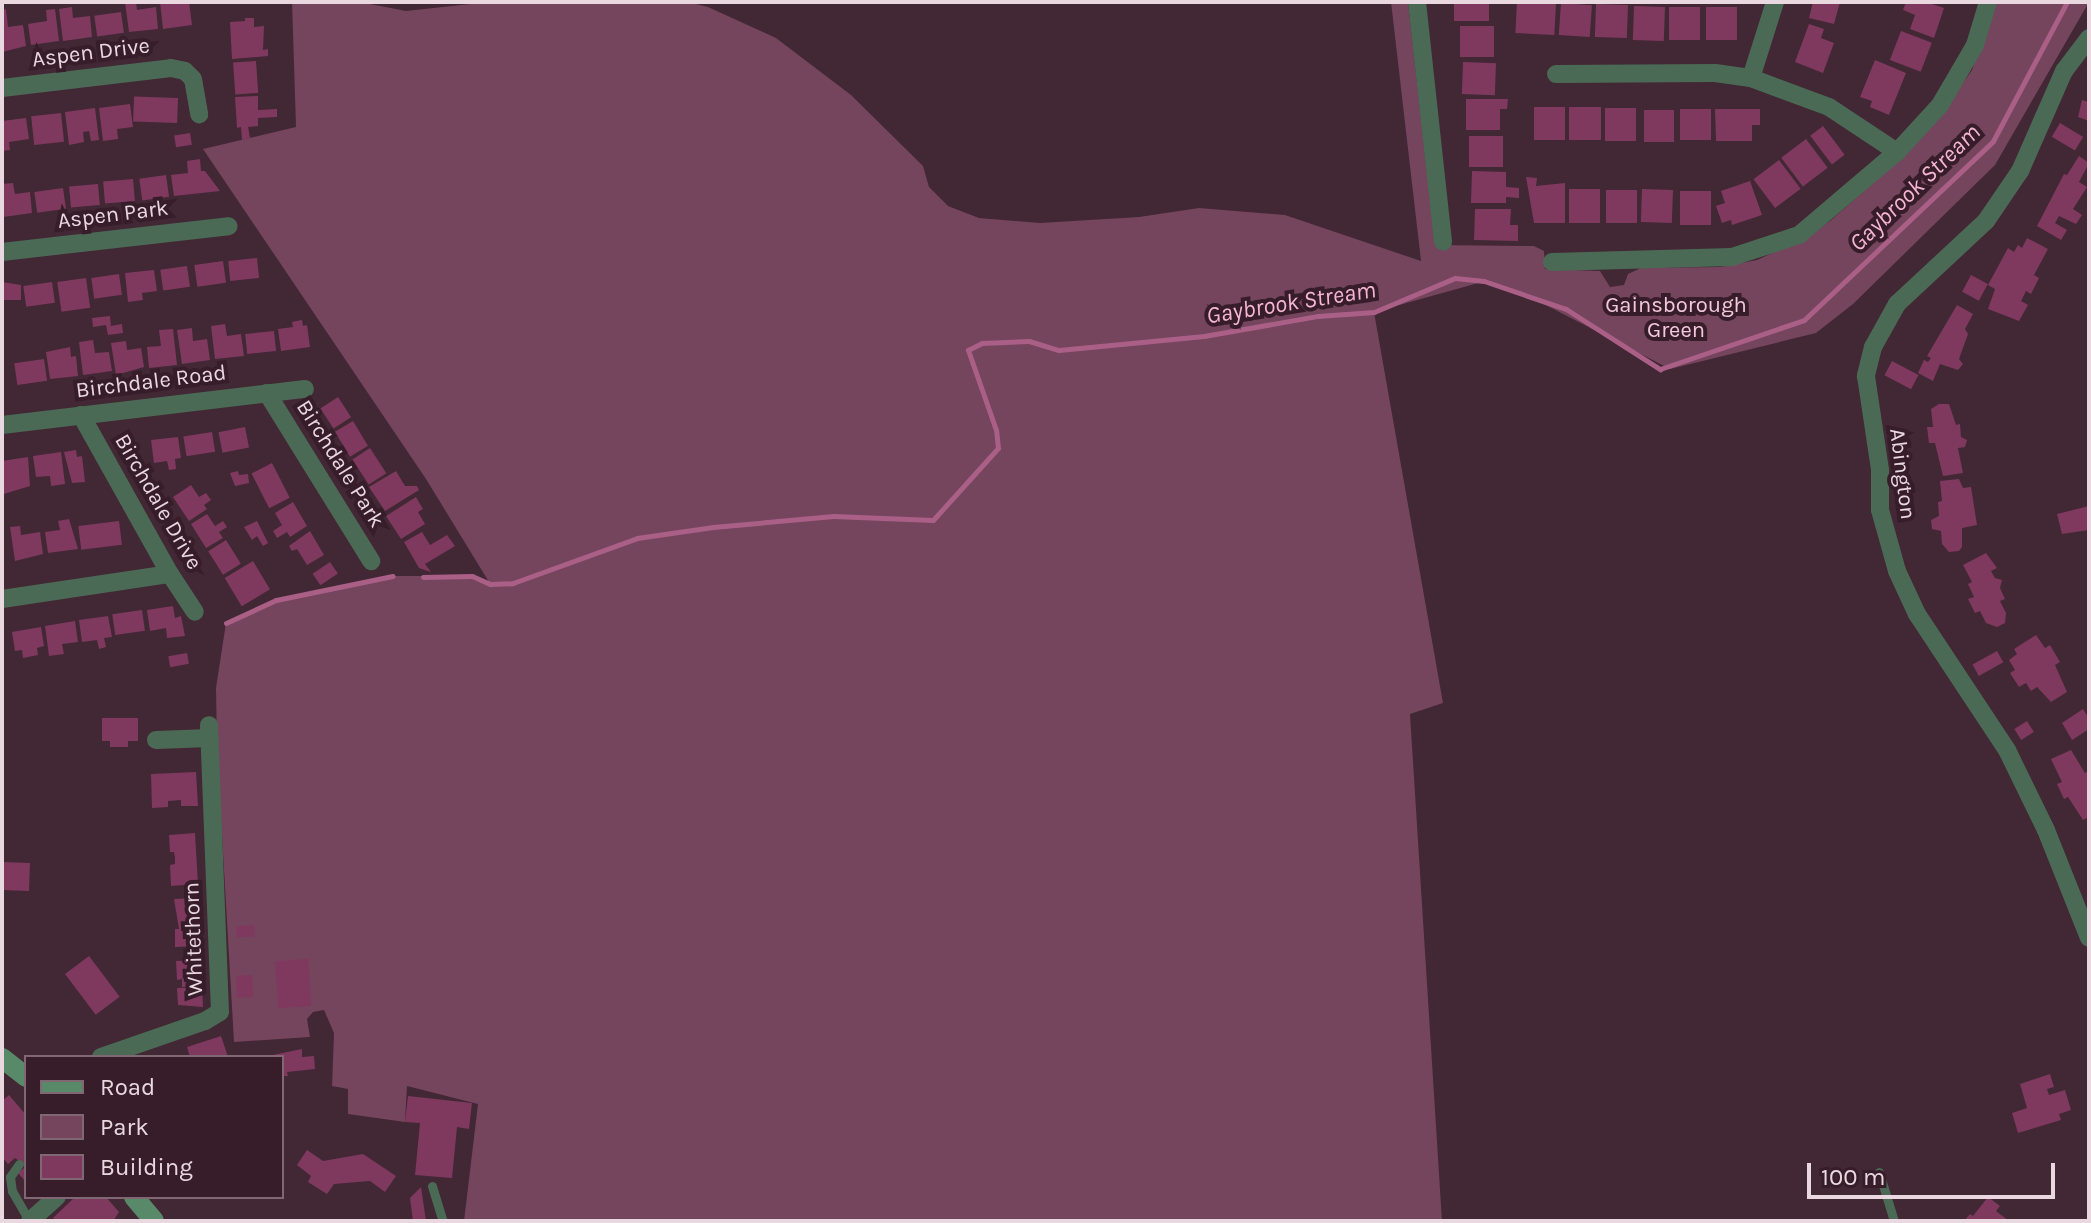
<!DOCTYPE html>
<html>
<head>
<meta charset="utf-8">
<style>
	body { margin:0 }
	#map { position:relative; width:2091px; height:1223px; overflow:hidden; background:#422734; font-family:Karla,sans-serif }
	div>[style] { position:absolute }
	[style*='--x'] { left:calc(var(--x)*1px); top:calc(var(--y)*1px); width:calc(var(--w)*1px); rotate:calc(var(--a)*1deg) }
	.green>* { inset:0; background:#75445d }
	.stream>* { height:5px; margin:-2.5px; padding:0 2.5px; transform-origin:2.5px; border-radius:2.5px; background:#aa5f86 }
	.building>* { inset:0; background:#7f395f; transform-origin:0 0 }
	.lane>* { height:9px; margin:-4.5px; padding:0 4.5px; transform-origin:4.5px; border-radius:4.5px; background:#4b6a55 }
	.street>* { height:18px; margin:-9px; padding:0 9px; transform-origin:9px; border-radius:9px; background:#4b6a55 }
	.secondary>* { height:20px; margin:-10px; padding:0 10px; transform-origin:10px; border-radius:10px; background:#588968 }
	span { translate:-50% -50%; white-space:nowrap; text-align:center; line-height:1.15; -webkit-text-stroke:8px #371d2a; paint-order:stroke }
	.street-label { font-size:22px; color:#ead8e0 }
	.park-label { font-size:22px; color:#f3c8dc }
	.water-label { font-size:24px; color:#f5b6d4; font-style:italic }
	.frame { position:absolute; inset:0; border:4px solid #ead8e0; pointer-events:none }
	.legend { position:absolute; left:24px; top:1055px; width:260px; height:144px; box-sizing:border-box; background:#371d2a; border:2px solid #7f6873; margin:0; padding:10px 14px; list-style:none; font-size:24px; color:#ead8e0 }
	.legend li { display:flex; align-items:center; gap:16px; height:40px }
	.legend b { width:40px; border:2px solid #7f6873 }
	.scale { position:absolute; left:1807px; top:1163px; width:248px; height:36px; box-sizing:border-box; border:4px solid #ead8e0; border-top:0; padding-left:10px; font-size:24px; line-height:28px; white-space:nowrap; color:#ead8e0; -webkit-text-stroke:6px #371d2a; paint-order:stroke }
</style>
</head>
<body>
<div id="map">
	<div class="green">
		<i style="clip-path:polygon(292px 2px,360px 2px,406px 11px,489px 2px,688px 2px,708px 7px,776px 38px,851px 95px,923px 166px,929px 187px,948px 206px,979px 218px,1040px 223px,1139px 217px,1199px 208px,1285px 215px,1421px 261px,1391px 2px,1408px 2px,1435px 245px,1534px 246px,1544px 251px,1545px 269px,1600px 271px,1610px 287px,1624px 285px,1628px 274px,1641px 268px,1720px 267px,1757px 260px,1803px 239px,1830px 221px,1895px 164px,1938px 119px,1972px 70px,1995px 2px,2089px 2px,1995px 165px,1853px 304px,1816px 333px,1670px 369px,1536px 300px,1482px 282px,1374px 312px,1443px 703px,1410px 714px,1442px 1221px,464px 1221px,478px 1104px,407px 1086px,405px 1122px,348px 1114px,348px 1089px,332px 1086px,334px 1033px,324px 1010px,313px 1012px,307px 1019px,310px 1037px,234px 1042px,217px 749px,216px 688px,226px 623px,276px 600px,393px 576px,472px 576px,489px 582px,426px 479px,203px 149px,296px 127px)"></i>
	</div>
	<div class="stream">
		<i style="--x:423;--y:577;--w:49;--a:-1.2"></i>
		<i style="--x:472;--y:576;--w:20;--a:24"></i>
		<i style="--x:490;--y:584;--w:23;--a:-2"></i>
		<i style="--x:513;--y:583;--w:132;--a:-19.9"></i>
		<i style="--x:637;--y:538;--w:77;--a:-8.2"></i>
		<i style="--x:713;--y:527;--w:121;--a:-5.2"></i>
		<i style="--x:833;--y:516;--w:100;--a:2.3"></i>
		<i style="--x:933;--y:520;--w:97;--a:-47.9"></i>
		<i style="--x:998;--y:448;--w:18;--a:-96"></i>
		<i style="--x:996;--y:430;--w:85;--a:-109.3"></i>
		<i style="--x:968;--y:350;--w:16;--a:-27"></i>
		<i style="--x:982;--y:343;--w:47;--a:-2.4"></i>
		<i style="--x:1029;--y:341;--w:31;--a:17"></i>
		<i style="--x:1059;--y:350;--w:146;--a:-5.5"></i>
		<i style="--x:1204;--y:336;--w:116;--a:-10"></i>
		<i style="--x:1318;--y:316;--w:56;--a:-4.1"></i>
		<i style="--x:1374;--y:312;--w:88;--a:-22.8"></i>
		<i style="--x:1455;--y:278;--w:29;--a:6"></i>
		<i style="--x:1484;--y:281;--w:87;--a:18.9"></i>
		<i style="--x:1566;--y:309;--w:112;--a:32.6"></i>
		<i style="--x:1660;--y:369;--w:152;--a:-18.8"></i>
		<i style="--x:1804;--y:320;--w:260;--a:-43.4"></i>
		<i style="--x:1993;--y:141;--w:157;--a:-62"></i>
		<i style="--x:226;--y:623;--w:55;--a:-24.7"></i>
		<i style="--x:276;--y:600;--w:119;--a:-11.6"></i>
	</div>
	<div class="building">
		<i style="clip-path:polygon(125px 2px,136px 2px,137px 10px,156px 7px,158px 29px,129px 32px)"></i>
		<i style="clip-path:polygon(160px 2px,189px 2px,192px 25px,163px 29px)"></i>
		<i style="left:1454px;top:2px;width:35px;height:19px"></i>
		<i style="left:1517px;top:2px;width:39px;height:31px;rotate:3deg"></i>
		<i style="clip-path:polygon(1813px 2px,1840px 2px,1834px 24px,1809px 18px)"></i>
		<i style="clip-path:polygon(1906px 2px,1926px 2px,1944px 8px,1934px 38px,1910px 29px,1915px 15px,1903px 10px)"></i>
		<i style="left:1561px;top:3px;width:31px;height:32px;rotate:4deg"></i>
		<i style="left:1596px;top:4px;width:32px;height:33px;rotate:2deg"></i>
		<i style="left:1634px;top:6px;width:31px;height:34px;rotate:2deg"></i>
		<i style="clip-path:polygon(72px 7px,73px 18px,90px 16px,92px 37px,63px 41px,59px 9px)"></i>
		<i style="left:1669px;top:7px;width:31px;height:33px"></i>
		<i style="left:1706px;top:7px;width:31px;height:33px"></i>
		<i style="clip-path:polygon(6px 9px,8px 27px,23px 25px,26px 46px,2px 52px,2px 10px)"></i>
		<i style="clip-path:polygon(55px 9px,59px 41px,31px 45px,28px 24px,47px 21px,46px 10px)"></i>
		<i style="left:121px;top:12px;width:21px;height:27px;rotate:82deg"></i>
		<i style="clip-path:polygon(245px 18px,254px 18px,254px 27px,264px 26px,263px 50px,268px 49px,268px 56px,232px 59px,230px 22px,245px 21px)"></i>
		<i style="clip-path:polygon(1809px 24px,1824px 29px,1821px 38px,1834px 43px,1823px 73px,1795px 62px)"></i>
		<i style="left:1460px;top:26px;width:34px;height:31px"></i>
		<i style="left:1901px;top:31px;width:33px;height:31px;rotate:21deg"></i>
		<i style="clip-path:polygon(1875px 60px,1906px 73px,1889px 115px,1870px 107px,1872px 101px,1860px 97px)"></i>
		<i style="left:256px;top:61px;width:32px;height:23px;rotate:86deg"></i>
		<i style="left:1463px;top:62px;width:33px;height:32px;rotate:2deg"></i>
		<i style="clip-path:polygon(258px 96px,258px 110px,277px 109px,277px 117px,258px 118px,258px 126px,248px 127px,250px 138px,242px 140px,241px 127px,237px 128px,235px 97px)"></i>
		<i style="left:178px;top:98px;width:25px;height:44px;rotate:92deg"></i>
		<i style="clip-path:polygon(1466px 99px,1508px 99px,1507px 109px,1500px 109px,1500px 130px,1466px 130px)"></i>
		<i style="clip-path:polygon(2082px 100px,2089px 102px,2089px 121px,2078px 117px)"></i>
		<i style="clip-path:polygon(130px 104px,133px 127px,117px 129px,118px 139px,103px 141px,99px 108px)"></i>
		<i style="left:1534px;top:107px;width:31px;height:33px"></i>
		<i style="left:1569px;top:107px;width:32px;height:33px"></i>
		<i style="clip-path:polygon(95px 108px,99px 140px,91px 141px,89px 131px,83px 132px,84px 142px,69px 145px,65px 112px)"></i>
		<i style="left:1605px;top:108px;width:31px;height:33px"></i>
		<i style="left:1680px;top:109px;width:31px;height:31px"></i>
		<i style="clip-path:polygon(1715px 109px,1760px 109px,1760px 125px,1752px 125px,1752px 141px,1716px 141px)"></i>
		<i style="left:1644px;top:110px;width:30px;height:32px"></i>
		<i style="left:61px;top:113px;width:29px;height:30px;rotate:84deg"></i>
		<i style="clip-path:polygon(26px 118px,29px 139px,9px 142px,10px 150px,2px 151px,2px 121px)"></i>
		<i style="left:2060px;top:123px;width:27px;height:16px;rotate:31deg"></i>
		<i style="left:1823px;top:126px;width:36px;height:16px;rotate:53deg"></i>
		<i style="left:190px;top:133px;width:12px;height:16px;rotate:81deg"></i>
		<i style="left:1469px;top:136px;width:34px;height:31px"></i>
		<i style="left:1806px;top:139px;width:36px;height:31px;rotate:53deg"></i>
		<i style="clip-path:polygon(2079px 156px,2089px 163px,2079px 182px,2087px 187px,2073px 209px,2082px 215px,2076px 224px,2059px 216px,2055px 223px,2067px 230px,2061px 240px,2037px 226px,2064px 174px,2067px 175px)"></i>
		<i style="clip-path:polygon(200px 159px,201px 171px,205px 171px,220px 191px,174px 196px,171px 175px,188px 173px,187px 161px)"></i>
		<i style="left:1779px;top:160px;width:36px;height:32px;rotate:53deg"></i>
		<i style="clip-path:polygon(1472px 171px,1506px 172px,1506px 187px,1519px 188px,1519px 198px,1506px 197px,1506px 203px,1471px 203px)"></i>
		<i style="left:166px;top:175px;width:22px;height:27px;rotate:82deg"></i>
		<i style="clip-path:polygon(1526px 177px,1537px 178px,1536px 186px,1565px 183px,1565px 223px,1534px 223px)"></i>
		<i style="left:133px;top:179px;width:22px;height:30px;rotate:85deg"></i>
		<i style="clip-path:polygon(1750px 181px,1762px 215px,1732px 225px,1731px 220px,1722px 223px,1716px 206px,1725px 203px,1721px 191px)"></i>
		<i style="clip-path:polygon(13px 183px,15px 194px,30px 192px,32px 213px,3px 217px,2px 184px)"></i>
		<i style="left:98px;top:184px;width:21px;height:29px;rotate:85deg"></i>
		<i style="left:63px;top:188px;width:21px;height:29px;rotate:82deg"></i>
		<i style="left:1569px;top:189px;width:31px;height:34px"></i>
		<i style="left:1642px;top:189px;width:31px;height:33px;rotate:2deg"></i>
		<i style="left:1606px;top:190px;width:31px;height:33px"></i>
		<i style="left:1680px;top:191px;width:31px;height:34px"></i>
		<i style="clip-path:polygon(1475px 209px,1511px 209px,1510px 225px,1518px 225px,1518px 241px,1474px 240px)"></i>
		<i style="clip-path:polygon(2027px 238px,2048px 249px,2034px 275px,2039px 278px,2031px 294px,2026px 291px,2021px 301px,2028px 305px,2019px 321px,1988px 309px,1995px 289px,1988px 285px,2008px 248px,2014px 252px,2018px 245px,2022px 248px)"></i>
		<i style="left:257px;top:258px;width:20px;height:29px;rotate:84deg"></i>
		<i style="left:223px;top:261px;width:22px;height:29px;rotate:82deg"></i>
		<i style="left:187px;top:266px;width:21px;height:27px;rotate:82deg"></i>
		<i style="clip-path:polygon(154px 270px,157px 291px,142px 293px,143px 300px,128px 302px,125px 273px)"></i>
		<i style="left:119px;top:274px;width:21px;height:28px;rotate:82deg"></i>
		<i style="left:1971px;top:275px;width:19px;height:19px;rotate:28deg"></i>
		<i style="left:86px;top:278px;width:30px;height:29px;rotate:82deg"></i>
		<i style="clip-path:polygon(2px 282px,21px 285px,21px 300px,2px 300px)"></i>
		<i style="left:52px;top:282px;width:21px;height:29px;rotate:82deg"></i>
		<i style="clip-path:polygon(1957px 305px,1973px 314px,1965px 329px,1968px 334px,1959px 359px,1963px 364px,1958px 370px,1940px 364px,1933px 381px,1918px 373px,1924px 360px,1928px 362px,1931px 358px,1927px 356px)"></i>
		<i style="clip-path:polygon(110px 316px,111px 326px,122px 324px,123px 333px,108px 335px,106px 325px,93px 327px,92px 318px)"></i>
		<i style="clip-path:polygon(302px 320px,303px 326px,307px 325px,310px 347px,281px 351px,278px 329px,293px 327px,292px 322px)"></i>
		<i style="clip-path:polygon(225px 324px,227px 336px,241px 334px,244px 356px,215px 359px,211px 326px)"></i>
		<i style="clip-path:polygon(192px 328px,193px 341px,207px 339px,210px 360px,182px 364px,177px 330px)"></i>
		<i style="clip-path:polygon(173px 329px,177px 365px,149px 368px,147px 347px,161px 346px,159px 330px)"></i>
		<i style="left:274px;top:331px;width:20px;height:29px;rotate:84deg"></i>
		<i style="clip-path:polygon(93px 340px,95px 353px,109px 352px,112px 371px,83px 375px,79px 342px)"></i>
		<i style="clip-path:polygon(126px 341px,127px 350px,141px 348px,144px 367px,116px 375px,111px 343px)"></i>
		<i style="clip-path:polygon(70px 347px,71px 357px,76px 356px,78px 376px,50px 379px,46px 352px)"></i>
		<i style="left:44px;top:359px;width:22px;height:30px;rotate:82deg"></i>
		<i style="left:1892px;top:361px;width:30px;height:16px;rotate:28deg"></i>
		<i style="left:338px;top:397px;width:24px;height:21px;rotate:57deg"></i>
		<i style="clip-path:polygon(1939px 404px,1949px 404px,1956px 425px,1960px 424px,1961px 437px,1967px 440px,1965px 447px,1958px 448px,1963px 473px,1943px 476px,1935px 443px,1929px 443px,1927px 427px,1933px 427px,1931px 409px)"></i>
		<i style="left:353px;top:421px;width:29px;height:21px;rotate:59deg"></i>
		<i style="left:245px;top:427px;width:21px;height:27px;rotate:79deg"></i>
		<i style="left:212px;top:432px;width:20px;height:29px;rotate:81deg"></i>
		<i style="clip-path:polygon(178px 437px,181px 458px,175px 459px,176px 469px,169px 470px,167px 461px,154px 463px,151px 440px)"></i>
		<i style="left:370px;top:448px;width:30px;height:21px;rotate:57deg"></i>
		<i style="clip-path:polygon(76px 450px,77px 457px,82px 456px,85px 482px,72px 483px,64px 452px)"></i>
		<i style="clip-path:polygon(61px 452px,65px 484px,51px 486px,50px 476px,36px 477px,33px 456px)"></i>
		<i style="clip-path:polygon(28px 457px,30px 486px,4px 494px,2px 461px)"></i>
		<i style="left:272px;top:463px;width:39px;height:23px;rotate:63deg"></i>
		<i style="clip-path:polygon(238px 471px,239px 475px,248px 474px,249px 483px,235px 486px,230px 473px)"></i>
		<i style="clip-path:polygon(396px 471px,405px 486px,417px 486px,419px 490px,385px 511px,369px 487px)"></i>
		<i style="clip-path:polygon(1959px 479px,1963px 488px,1971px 487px,1977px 525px,1962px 528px,1962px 547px,1959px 551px,1949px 552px,1942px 544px,1941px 531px,1932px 529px,1931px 520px,1939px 516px,1938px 502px,1942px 501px,1940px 481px)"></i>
		<i style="clip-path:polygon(191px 485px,199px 497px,206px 493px,211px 500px,204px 505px,207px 509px,189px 521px,173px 497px)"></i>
		<i style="clip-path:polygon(416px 497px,423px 509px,418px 512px,425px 524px,401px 539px,386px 516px)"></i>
		<i style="clip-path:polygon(293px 502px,307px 526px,290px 537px,287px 532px,277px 538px,273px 531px,282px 525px,275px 513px)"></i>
		<i style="clip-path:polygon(2089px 506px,2089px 530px,2062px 534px,2057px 514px)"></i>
		<i style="clip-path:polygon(207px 514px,215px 526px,223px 521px,227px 527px,219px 532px,223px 538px,206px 548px,191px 524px)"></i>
		<i style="clip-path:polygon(69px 519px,78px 549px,48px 553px,45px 532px,60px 530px,58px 521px)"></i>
		<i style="left:119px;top:521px;width:24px;height:41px;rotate:83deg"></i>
		<i style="clip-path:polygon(257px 521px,268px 543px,263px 546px,257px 536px,252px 540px,244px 527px)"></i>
		<i style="clip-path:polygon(20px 526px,21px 535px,40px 532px,43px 554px,15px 561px,10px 527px)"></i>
		<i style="clip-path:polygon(310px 531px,324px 555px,307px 565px,297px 549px,292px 551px,289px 546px)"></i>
		<i style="clip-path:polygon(422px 532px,430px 545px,447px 535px,455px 546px,425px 564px,431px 572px,419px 568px,404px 542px)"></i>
		<i style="left:226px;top:540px;width:28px;height:21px;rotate:58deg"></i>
		<i style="clip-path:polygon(1986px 553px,1997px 568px,1991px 571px,1995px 578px,2002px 580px,2000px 588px,2005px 599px,2000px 601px,2006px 613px,2005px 623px,1997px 627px,1986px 623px,1980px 611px,1975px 613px,1968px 599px,1974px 597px,1968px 584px,1972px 582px,1963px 565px)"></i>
		<i style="left:253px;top:561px;width:33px;height:33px;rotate:59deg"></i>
		<i style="left:330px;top:562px;width:14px;height:21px;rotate:56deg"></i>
		<i style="clip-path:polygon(173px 606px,175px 618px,181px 616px,185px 636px,167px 638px,166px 628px,150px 631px,147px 610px)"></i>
		<i style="left:142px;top:610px;width:21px;height:30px;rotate:82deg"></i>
		<i style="clip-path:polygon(108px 616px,112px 637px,104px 638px,106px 647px,99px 649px,97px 640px,82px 642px,79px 620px)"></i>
		<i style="clip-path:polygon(75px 621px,78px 642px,62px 644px,64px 654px,49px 656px,45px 626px)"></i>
		<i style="clip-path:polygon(41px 627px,44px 646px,37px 648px,38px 655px,23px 658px,22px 650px,15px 651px,12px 632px)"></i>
		<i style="clip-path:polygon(2036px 635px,2045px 648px,2050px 645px,2060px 662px,2055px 665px,2067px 692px,2051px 702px,2037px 687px,2031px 691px,2026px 683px,2019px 687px,2010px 673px,2015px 670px,2009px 660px,2017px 654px,2014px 649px)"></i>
		<i style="left:1997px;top:651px;width:13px;height:28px;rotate:61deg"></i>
		<i style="left:187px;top:653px;width:11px;height:19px;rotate:80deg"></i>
		<i style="clip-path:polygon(2083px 709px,2089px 719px,2089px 729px,2072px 740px,2062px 723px)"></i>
		<i style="clip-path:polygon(102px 718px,138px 718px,138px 741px,128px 741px,128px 747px,110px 747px,110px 741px,102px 741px)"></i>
		<i style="left:2027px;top:721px;width:13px;height:15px;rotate:58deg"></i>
		<i style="clip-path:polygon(2071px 750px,2085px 773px,2089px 771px,2089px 817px,2083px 820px,2068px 797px,2064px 799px,2057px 784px,2062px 782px,2051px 759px)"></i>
		<i style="clip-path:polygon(196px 772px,198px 806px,181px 806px,181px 800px,168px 801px,168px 807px,152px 808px,151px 774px)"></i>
		<i style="clip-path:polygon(195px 833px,198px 884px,171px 886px,170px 865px,175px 864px,175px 858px,174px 852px,170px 852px,169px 835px)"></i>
		<i style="left:2px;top:862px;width:28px;height:28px;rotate:2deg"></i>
		<i style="clip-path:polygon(197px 898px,199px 946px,175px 947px,175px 929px,179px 929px,174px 899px)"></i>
		<i style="left:254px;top:925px;width:11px;height:18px;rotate:85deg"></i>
		<i style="left:89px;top:956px;width:51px;height:30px;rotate:53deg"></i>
		<i style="left:308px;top:959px;width:47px;height:33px;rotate:86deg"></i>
		<i style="clip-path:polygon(200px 960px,202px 985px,182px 987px,182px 979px,177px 980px,176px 961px)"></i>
		<i style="left:252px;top:975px;width:22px;height:16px;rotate:87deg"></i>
		<i style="clip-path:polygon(202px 987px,203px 1007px,178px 1005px,177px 988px)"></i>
		<i style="clip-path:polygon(221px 1036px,228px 1057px,190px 1057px,187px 1047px)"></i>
		<i style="clip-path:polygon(302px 1049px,302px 1057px,314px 1056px,315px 1069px,287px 1072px,288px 1076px,282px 1076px,282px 1057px,273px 1055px)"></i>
		<i style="clip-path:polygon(2050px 1074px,2054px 1087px,2047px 1089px,2049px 1095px,2065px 1090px,2071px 1110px,2059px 1114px,2061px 1120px,2018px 1133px,2012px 1113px,2027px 1108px,2020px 1084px)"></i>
		<i style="clip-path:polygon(9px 1095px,26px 1115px,26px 1182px,18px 1173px,25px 1167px,22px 1163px,15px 1158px,8px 1164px,2px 1157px,2px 1101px)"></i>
		<i style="clip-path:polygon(408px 1096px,472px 1103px,469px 1129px,457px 1127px,452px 1178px,415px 1175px,420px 1123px,405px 1122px)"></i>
		<i style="clip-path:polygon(307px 1150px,323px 1161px,363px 1154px,396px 1176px,385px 1192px,370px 1181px,334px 1184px,327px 1194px,308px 1182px,311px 1176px,297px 1165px)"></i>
		<i style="clip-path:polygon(421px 1187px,426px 1221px,413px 1221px,410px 1198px)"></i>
		<i style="clip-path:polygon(75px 1197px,106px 1197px,119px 1212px,113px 1221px,56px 1221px,53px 1218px)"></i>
		<i style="clip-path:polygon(1988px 1197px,2000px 1206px,1996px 1211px,2009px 1221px,1964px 1221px,1970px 1214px,1973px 1216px)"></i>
	</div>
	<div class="lane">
		<i style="--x:19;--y:1164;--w:16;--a:125"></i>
		<i style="--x:10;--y:1177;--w:14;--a:82"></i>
		<i style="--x:12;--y:1191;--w:34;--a:60"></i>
		<i style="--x:1879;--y:1172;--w:51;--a:73"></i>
		<i style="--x:432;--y:1186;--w:37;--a:73"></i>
	</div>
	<div class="street">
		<i style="--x:1417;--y:2;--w:241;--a:83.8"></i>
		<i style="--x:2089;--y:38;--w:41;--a:127.1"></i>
		<i style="--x:2064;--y:71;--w:109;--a:113.7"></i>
		<i style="--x:2020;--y:171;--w:60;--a:124.2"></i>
		<i style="--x:1986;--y:221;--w:122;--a:137"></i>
		<i style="--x:1897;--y:304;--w:49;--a:119.2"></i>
		<i style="--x:1873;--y:347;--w:30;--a:104"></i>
		<i style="--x:1866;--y:376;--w:95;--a:81.5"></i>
		<i style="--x:1880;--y:470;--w:40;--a:90"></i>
		<i style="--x:1880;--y:510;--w:63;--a:74.4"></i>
		<i style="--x:1897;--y:571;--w:47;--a:65.1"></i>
		<i style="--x:1917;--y:614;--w:163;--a:56.5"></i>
		<i style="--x:2007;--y:750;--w:89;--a:64"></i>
		<i style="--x:2046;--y:830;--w:116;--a:68.3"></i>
		<i style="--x:1556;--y:74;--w:159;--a:-0.4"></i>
		<i style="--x:1715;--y:73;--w:36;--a:8"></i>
		<i style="--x:1751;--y:78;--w:83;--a:20.4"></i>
		<i style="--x:1829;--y:107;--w:82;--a:33.5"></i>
		<i style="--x:1751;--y:78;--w:80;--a:-72.5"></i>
		<i style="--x:2;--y:88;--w:170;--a:-6.7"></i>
		<i style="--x:171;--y:68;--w:14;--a:12"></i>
		<i style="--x:185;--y:71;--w:11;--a:45"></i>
		<i style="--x:193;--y:79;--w:36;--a:80"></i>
		<i style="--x:2;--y:252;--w:228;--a:-6.5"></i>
		<i style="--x:1552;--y:262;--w:180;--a:-1.6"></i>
		<i style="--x:1732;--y:257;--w:71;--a:-18.2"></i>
		<i style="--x:1799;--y:235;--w:128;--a:-40.3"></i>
		<i style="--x:1897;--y:152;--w:64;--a:-47.5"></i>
		<i style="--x:1940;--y:105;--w:69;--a:-59.7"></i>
		<i style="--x:1975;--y:45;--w:45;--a:-73.2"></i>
		<i style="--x:267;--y:393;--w:198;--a:58.2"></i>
		<i style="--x:81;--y:415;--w:182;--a:60.8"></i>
		<i style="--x:170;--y:574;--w:45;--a:56.7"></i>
		<i style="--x:2;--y:425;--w:305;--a:-6.8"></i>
		<i style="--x:2;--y:599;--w:170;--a:-8.5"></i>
		<i style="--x:156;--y:740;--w:54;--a:-2.1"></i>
		<i style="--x:101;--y:1057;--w:110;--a:-19.1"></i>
		<i style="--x:205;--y:1021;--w:17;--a:-31"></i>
		<i style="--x:220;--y:1012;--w:287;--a:-92.2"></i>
		<i style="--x:30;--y:1221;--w:36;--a:-42"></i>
	</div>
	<div class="secondary">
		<i style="--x:2;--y:1058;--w:31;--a:38"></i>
		<i style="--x:134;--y:1197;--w:31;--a:50"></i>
	</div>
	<div class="street-label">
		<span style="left:91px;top:53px;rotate:-7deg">Aspen Drive</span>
		<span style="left:113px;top:215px;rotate:-7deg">Aspen Park</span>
		<span style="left:151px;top:382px;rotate:-7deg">Birchdale Road</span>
		<span style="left:340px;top:464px;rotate:58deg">Birchdale Park</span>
		<span style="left:1902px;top:474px;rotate:83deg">Abington</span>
		<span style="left:158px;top:502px;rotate:60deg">Birchdale Drive</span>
		<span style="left:194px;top:939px;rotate:-92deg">Whitethorn</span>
	</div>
	<div class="park-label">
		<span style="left:1676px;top:318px">Gainsborough<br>Green</span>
	</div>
	<div class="water-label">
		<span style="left:1915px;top:188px;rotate:-44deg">Gaybrook Stream</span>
		<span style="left:1291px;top:303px;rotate:-9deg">Gaybrook Stream</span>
	</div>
	<div class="frame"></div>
	<ul class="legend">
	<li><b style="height:10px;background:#588968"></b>Road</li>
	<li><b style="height:22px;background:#75445d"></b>Park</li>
	<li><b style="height:22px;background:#7f395f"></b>Building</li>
	</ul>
	<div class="scale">100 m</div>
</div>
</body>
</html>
